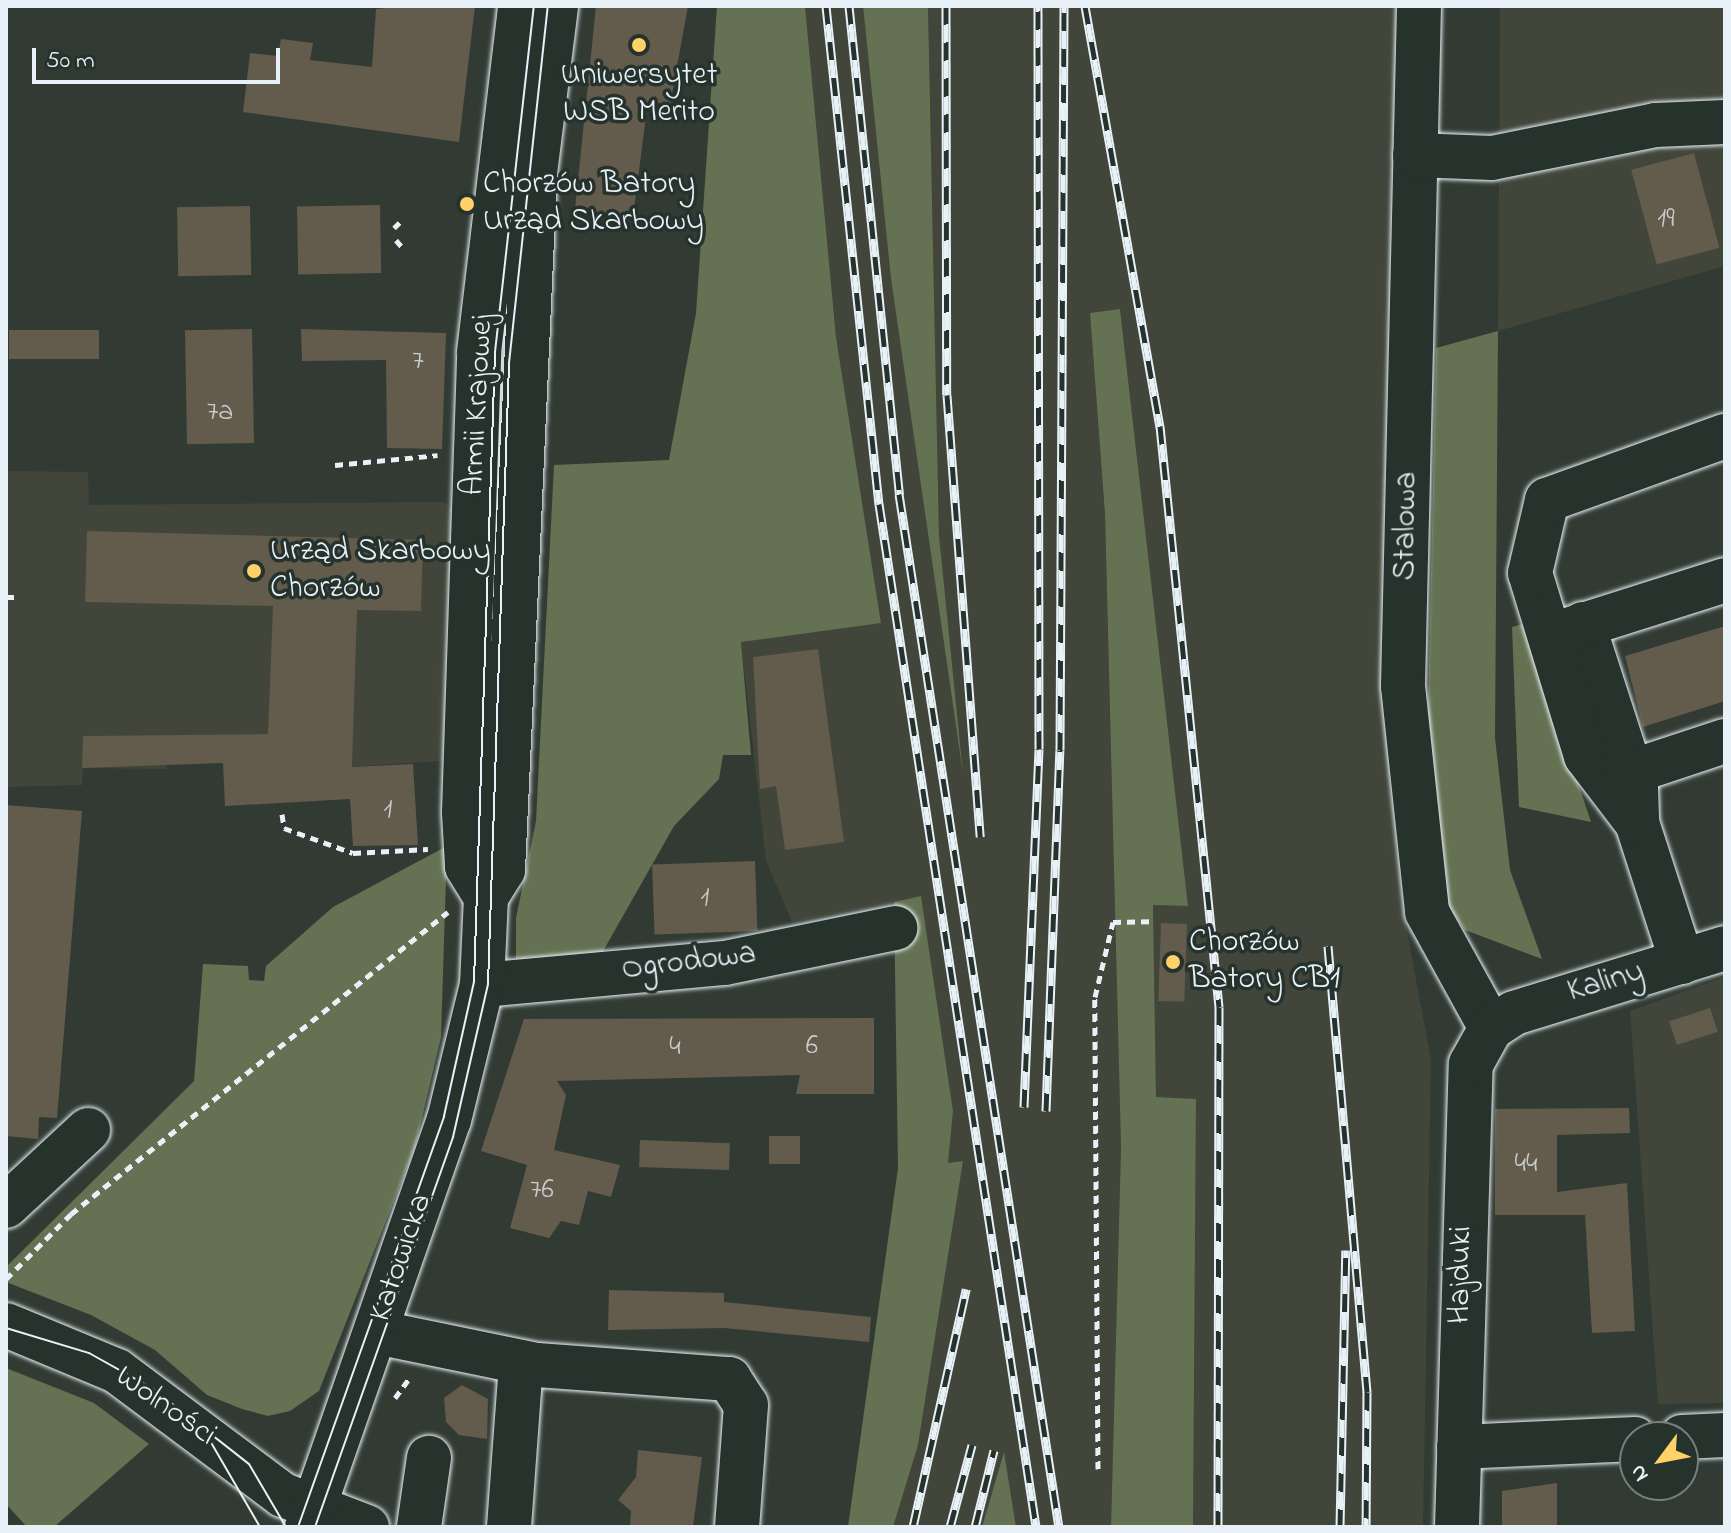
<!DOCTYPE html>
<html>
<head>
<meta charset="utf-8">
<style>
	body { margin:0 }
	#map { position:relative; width:1731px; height:1533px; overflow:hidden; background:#323b33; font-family:"Indie Flower",sans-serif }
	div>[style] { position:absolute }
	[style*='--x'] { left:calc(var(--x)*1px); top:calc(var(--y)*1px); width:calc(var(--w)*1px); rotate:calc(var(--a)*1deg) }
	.built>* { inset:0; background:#41453a }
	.green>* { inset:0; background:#647152 }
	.building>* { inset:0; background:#635b4c; transform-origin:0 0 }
	.path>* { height:5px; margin-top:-2.5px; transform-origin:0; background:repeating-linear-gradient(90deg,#e8f1f8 0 8px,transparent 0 14px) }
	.roads { filter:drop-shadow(0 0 2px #e8f1f8) drop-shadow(0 0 2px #e8f1f8) }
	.minor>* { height:44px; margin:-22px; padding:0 22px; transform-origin:22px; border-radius:22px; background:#26332d }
	.tram>* { height:2px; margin:-1px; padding:0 1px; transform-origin:1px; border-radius:1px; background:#e8f1f8 }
	.rail>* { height:9px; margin-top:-4.5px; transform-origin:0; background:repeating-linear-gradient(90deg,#26332d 0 18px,#e8f1f8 0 36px); box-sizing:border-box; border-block:2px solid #e8f1f8 }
	.dots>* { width:22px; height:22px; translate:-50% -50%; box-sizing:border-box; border:4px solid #26332d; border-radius:50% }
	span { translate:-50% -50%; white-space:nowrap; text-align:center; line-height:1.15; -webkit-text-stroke:7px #26332d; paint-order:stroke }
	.number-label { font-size:28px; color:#c7cccd }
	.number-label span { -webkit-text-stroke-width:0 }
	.poi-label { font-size:32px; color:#e8f1f8 }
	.left { translate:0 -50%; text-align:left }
	.street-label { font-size:32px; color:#e8f1f8 }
	.frame { position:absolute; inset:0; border:8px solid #e8f1f8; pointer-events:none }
	.north { position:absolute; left:1619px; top:1421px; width:80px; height:80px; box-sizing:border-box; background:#26332d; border:2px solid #747f7e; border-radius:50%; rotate:238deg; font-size:22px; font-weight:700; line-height:32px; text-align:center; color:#e8f1f8 }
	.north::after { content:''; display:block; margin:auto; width:28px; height:36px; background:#ffd166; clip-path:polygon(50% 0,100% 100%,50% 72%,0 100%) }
	.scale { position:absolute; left:32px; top:48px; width:248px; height:36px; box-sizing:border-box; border:4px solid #e8f1f8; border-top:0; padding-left:10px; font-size:24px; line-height:28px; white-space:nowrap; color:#e8f1f8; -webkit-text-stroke:6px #26332d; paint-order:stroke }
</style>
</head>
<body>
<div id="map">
	<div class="built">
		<i style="clip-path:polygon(805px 6px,863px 6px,891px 279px,960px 753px,939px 535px,928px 6px,1401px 6px,1388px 766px,1403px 910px,1431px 1060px,1423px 1527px,1193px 1527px,1196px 1100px,1156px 1098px,1153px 905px,1188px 906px,1120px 309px,1090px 314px,1105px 514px,1121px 1147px,1111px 1527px,1016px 1527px,1004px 1455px,982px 1527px,893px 1527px,918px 1445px,963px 1162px,948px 1163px,953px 1111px,921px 897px,792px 922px,766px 861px,741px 642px,881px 622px,836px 337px)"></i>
		<i style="clip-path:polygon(1500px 6px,1725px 6px,1725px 266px,1498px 331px)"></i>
		<i style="clip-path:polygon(6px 471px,88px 472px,89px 505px,444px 502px,456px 512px,457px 760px,224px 775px,223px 763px,166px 762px,166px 769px,83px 768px,82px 785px,6px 787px)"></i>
		<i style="clip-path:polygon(1725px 977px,1725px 1403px,1658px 1404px,1630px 1011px)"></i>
	</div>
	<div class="green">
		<i style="clip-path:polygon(717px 6px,805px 6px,836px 337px,881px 623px,741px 642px,751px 755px,723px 755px,719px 779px,674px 826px,598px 960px,516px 967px,516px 918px,536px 821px,554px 465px,669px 460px,696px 313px)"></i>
		<i style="clip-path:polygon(863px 6px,928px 6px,939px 535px,963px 774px,891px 279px)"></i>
		<i style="clip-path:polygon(1120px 309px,1188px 906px,1153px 905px,1156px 1097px,1196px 1099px,1193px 1527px,1111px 1527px,1121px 1147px,1105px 514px,1090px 313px)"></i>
		<i style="clip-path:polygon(1498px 331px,1495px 738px,1510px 870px,1542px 959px,1465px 930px,1448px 907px,1428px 713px,1436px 348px)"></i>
		<i style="clip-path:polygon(1527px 623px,1538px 663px,1591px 822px,1519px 807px,1512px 627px)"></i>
		<i style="clip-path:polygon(447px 846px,441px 1037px,415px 1147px,319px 1391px,290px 1411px,268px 1416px,242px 1409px,207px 1395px,155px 1350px,91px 1315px,6px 1282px,6px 1267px,194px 1081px,203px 964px,248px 966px,249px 980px,264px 981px,266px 966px,333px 907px)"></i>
		<i style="clip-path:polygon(921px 896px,953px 1111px,948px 1163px,963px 1161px,918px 1445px,893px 1527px,848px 1527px,898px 1168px,894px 902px)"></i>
		<i style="clip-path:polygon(6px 1368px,94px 1403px,149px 1444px,54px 1527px,27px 1527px,6px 1504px)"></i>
		<i style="clip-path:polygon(1004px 1452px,1016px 1527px,982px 1527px)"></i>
	</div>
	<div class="building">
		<i style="clip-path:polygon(407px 6px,475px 6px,459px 142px,243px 112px,250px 53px,278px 56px,281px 39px,313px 43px,310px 60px,372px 67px,376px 9px)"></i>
		<i style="clip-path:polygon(596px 6px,688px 6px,670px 105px,648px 101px,633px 217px,575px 209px)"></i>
		<i style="left:1694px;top:153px;width:98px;height:65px;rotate:75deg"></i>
		<i style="left:380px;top:205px;width:68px;height:83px;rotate:89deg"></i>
		<i style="left:250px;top:206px;width:69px;height:73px;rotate:89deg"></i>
		<i style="left:252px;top:329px;width:114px;height:67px;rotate:89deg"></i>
		<i style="clip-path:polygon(301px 329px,446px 333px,442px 449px,387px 448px,386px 360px,302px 361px)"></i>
		<i style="left:99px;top:330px;width:29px;height:90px;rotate:90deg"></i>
		<i style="clip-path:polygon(87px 531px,423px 540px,421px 611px,357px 610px,352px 767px,413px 764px,418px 845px,353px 846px,350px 799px,225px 806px,223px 763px,82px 768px,83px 736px,268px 734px,273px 606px,85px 602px)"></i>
		<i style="clip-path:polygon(1725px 626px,1725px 701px,1643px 727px,1625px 656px)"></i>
		<i style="clip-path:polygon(818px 649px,844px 842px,785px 850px,776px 786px,760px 789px,753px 657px)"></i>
		<i style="clip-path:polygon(6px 805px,82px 811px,57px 1118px,39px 1117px,38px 1139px,6px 1136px)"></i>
		<i style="left:755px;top:861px;width:70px;height:103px;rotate:88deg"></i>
		<i style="left:1161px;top:923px;width:26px;height:78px;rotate:2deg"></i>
		<i style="left:1710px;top:1008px;width:25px;height:43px;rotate:72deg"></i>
		<i style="clip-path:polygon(874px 1018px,874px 1094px,796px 1094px,800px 1075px,557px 1081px,566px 1095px,554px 1150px,620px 1165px,611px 1197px,588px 1191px,579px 1225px,561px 1221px,549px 1238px,510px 1228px,527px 1165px,481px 1151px,524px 1019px)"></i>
		<i style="clip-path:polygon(1629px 1108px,1630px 1133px,1557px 1135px,1557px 1192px,1627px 1183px,1635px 1331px,1592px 1333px,1585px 1215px,1495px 1215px,1495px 1109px)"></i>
		<i style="left:800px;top:1136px;width:28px;height:31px;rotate:90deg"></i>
		<i style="left:640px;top:1140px;width:90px;height:27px;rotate:2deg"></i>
		<i style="clip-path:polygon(609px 1290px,724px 1293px,724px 1302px,871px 1317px,869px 1342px,724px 1328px,608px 1330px)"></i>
		<i style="clip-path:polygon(462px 1385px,488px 1399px,487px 1439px,459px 1435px,446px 1422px,444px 1398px)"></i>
		<i style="clip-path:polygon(638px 1450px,702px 1457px,693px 1527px,630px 1527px,631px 1511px,618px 1500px,636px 1477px)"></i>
		<i style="clip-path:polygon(1557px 1483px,1557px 1527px,1502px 1527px,1502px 1491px)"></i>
	</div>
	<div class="path">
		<i style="--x:394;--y:228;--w:10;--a:-45"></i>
		<i style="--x:396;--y:240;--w:11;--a:49"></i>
		<i style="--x:335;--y:465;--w:103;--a:-5.5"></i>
		<i style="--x:6;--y:597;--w:12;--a:0"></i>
		<i style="--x:282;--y:814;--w:14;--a:82"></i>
		<i style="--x:284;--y:828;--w:73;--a:19.9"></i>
		<i style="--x:353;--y:853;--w:75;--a:-3.1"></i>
		<i style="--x:6;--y:1279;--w:92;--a:-45"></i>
		<i style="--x:71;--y:1214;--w:483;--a:-38.7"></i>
		<i style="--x:395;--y:1398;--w:26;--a:-54"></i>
		<i style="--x:1098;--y:1469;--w:472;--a:-90.4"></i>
		<i style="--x:1095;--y:997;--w:77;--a:-76.5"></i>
		<i style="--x:1113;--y:922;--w:39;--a:-1"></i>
	</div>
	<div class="roads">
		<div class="minor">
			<i style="--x:1419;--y:6;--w:680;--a:91.35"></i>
			<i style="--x:1403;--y:686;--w:227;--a:83.9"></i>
			<i style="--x:1427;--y:912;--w:132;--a:61.1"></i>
			<i style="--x:1415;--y:155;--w:77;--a:2.2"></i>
			<i style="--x:1492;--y:158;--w:167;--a:-11.4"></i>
			<i style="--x:1656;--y:125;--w:69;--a:-2.5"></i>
			<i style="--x:1583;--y:624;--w:172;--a:72.1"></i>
			<i style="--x:1636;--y:788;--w:35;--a:88"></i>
			<i style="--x:1555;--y:634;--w:178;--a:-17.6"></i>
			<i style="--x:1631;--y:772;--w:99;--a:-18.3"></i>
			<i style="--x:486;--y:897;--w:36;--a:-122"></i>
			<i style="--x:467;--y:866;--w:54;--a:-93.2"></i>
			<i style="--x:464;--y:812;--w:460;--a:-88.1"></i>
			<i style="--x:479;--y:352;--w:348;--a:-83.2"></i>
			<i style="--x:1682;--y:962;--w:146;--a:-107.9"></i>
			<i style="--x:1637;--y:823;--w:84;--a:-127.3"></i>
			<i style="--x:1586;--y:756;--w:191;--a:-107"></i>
			<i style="--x:1530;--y:573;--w:75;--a:-76.9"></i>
			<i style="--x:1547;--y:500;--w:189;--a:-19.8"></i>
			<i style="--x:482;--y:985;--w:244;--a:-5.2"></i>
			<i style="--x:725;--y:963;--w:174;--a:-11.6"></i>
			<i style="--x:6;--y:1206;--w:112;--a:-42.8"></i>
			<i style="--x:6;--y:1325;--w:120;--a:22.5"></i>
			<i style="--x:117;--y:1371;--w:207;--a:36.8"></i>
			<i style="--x:283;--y:1495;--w:90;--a:20.9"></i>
			<i style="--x:376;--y:1332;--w:164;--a:11.6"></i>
			<i style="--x:537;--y:1365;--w:193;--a:4.2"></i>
			<i style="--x:729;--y:1379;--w:31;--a:57"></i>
			<i style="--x:746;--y:1405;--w:122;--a:94.2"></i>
			<i style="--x:1682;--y:1437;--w:43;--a:-2.7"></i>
			<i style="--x:1459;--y:1447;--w:176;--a:-2.6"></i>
			<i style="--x:307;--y:1527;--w:431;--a:-70.8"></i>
			<i style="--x:449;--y:1120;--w:139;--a:-76.3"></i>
			<i style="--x:482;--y:985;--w:88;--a:-87.4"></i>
			<i style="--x:486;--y:897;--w:32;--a:-58"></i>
			<i style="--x:503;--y:870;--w:698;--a:-87.37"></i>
			<i style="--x:535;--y:173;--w:168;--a:-82.8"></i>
			<i style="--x:419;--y:1527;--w:70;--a:-81.8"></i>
			<i style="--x:509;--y:1527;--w:165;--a:-85.8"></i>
			<i style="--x:1457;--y:1527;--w:463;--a:-88.3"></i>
			<i style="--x:1471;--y:1064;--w:41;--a:-60.9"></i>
			<i style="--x:1491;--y:1028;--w:27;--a:-33"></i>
			<i style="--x:1514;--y:1013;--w:221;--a:-17.1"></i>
		</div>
	</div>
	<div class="tram">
		<i style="--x:6;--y:1328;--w:87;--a:16.8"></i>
		<i style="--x:89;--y:1353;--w:72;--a:29.1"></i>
		<i style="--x:152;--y:1388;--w:123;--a:38.1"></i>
		<i style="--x:249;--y:1464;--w:73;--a:59.6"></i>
		<i style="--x:209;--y:1439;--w:102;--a:59.9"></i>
		<i style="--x:298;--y:1527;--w:436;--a:-70.4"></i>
		<i style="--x:444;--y:1116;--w:137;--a:-77.4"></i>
		<i style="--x:474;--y:982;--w:630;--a:-88.09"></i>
		<i style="--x:495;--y:352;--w:348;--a:-83.6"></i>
		<i style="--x:315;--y:1527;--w:414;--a:-70.5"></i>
		<i style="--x:453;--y:1137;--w:157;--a:-77.1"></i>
		<i style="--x:488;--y:984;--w:621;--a:-88.06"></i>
		<i style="--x:509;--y:363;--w:359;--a:-83.8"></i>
	</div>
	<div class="rail">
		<i style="--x:826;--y:6;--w:501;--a:83.93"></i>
		<i style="--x:879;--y:504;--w:1035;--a:81.27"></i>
		<i style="--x:849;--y:6;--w:491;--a:84.1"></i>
		<i style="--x:899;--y:494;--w:1045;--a:81.2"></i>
		<i style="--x:946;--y:6;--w:389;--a:89.9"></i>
		<i style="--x:947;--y:395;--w:443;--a:85.7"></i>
		<i style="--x:1085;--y:6;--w:427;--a:79.9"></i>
		<i style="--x:1160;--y:426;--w:584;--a:84.2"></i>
		<i style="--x:1219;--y:1007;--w:520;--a:90.11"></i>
		<i style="--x:1328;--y:946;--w:448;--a:85"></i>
		<i style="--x:1367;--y:1392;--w:135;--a:90.4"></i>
		<i style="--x:1024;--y:1107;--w:358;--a:-87.6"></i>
		<i style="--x:1039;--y:749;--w:743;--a:-90.08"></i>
		<i style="--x:1046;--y:1111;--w:361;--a:-87.8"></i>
		<i style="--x:1060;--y:750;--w:744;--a:-89.69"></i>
		<i style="--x:913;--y:1527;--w:244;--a:-77.4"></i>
		<i style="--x:950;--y:1527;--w:85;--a:-75"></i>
		<i style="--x:975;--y:1527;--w:79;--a:-76.1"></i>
		<i style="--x:1340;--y:1527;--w:277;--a:-88.8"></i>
	</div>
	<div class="dots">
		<i style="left:639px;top:45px;background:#ffd166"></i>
		<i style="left:467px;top:204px;background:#ffd166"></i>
		<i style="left:254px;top:571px;background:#ffd166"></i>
		<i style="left:1173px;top:962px;background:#ffd166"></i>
	</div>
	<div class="number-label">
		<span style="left:1666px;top:220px">19</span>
		<span style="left:418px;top:362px">7</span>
		<span style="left:220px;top:413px">7a</span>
		<span style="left:388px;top:811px">1</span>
		<span style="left:705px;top:899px">1</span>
		<span style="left:812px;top:1047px">6</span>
		<span style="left:675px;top:1048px">4</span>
		<span style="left:1526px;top:1165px">44</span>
		<span style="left:542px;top:1191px">76</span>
	</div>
	<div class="poi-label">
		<span style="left:639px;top:95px">Uniwersytet<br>WSB Merito</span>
		<span class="left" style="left:483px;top:204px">Chorzów Batory<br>Urząd Skarbowy</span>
		<span class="left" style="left:270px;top:571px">Urząd Skarbowy<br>Chorzów</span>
		<span class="left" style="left:1189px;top:962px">Chorzów<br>Batory CB1</span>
	</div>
	<div class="street-label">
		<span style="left:479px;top:405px;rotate:-87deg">Armii Krajowej</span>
		<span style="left:1407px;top:526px;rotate:-89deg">Stalowa</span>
		<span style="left:689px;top:963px;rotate:-7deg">Ogrodowa</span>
		<span style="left:1606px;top:983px;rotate:-16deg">Kaliny</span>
		<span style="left:402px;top:1258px;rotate:-71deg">Katowicka</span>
		<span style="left:1462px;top:1275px;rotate:-89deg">Hajduki</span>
		<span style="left:165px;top:1407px;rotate:35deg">Wolności</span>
	</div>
	<div class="frame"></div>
	<div class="north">N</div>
	<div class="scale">50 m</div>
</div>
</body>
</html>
